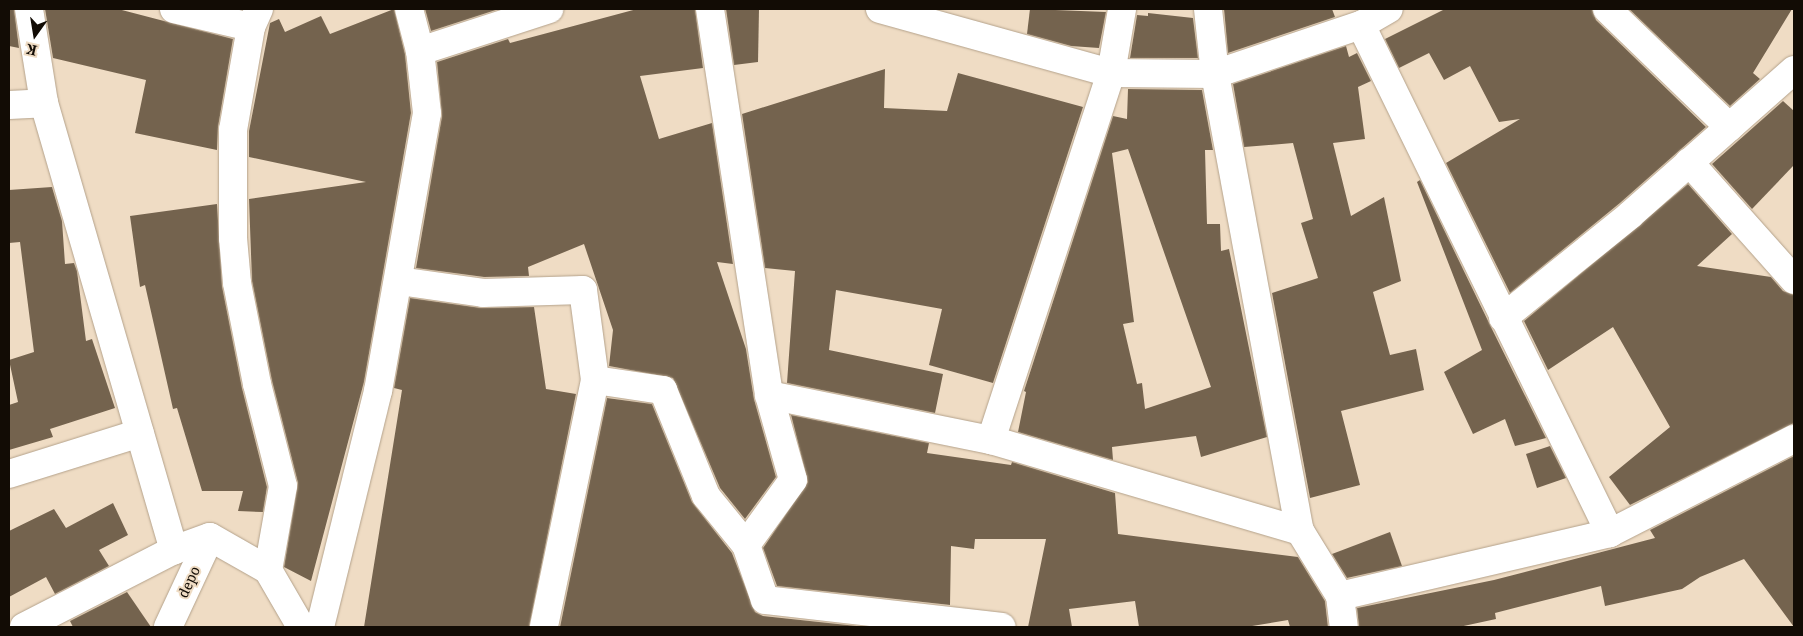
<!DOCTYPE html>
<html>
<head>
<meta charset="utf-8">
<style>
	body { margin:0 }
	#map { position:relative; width:1803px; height:636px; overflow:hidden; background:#efdcc4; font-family:"Noto Serif",serif }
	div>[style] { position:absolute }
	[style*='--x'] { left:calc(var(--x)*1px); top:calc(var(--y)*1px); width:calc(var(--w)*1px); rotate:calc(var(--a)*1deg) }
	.building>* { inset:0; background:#74634e }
	.roads { filter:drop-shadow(0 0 1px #b4a28b) drop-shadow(0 0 1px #b4a28b) }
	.minor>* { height:28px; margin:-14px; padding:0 14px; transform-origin:14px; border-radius:14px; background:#fff }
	span { translate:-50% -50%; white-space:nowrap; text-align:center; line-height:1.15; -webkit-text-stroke:4px #efdcc4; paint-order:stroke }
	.street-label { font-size:14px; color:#120c05 }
	.frame { position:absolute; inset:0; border:10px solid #120c05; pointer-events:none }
	.north { position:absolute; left:10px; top:10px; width:50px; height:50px; -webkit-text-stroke:4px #efdcc4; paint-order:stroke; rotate:193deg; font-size:14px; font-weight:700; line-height:20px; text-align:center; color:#120c05 }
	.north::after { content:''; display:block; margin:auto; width:18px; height:22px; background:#120c05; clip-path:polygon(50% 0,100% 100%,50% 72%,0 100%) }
</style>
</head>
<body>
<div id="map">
	<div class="building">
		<i style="clip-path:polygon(9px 9px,14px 9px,19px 48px,9px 46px)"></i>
		<i style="clip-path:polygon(45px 9px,118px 9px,233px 39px,218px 127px,217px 150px,135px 133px,146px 80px,53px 58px)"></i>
		<i style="clip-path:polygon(394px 9px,405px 54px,411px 113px,364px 382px,311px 581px,284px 567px,298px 483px,272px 381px,252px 281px,249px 199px,366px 182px,249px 157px,249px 131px,270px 23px,279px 19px,285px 32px,321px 16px,330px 34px)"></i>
		<i style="clip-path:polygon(425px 9px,499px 9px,431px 31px)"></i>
		<i style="clip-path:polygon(637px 9px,695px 9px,703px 68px,640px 76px,659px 139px,712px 123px,733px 264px,717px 262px,746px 349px,754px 399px,776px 477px,745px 519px,720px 488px,673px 378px,609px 366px,613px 330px,584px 244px,528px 267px,529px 276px,484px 277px,416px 268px,442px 116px,437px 62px,508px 39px,510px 43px)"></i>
		<i style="clip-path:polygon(726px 9px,759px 9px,758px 62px,734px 65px)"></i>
		<i style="clip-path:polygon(1030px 9px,1106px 12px,1099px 48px,1071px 46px,1027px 34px)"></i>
		<i style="clip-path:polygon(1224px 9px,1332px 9px,1335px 17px,1228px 53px)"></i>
		<i style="clip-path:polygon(1445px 9px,1592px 9px,1596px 20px,1706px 127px,1620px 203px,1510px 293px,1446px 163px,1520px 119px,1499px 122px,1470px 66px,1444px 80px,1429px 53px,1399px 68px,1385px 39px)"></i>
		<i style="clip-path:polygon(1629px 9px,1792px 9px,1753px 73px,1760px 79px,1730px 106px)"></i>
		<i style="clip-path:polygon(1148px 13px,1193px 18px,1198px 58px,1130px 58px,1137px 15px,1148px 16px)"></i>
		<i style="clip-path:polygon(1346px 46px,1349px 57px,1357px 53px,1371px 81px,1358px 87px,1365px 139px,1333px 143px,1351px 216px,1384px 197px,1401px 281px,1373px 292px,1390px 355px,1416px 349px,1424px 390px,1341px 411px,1360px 485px,1310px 498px,1272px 293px,1318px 278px,1301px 223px,1313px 219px,1293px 143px,1244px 147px,1233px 84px)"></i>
		<i style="clip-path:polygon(885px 69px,884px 108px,947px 111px,958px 73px,1083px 107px,993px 383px,929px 365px,942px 309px,836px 290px,829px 350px,943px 374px,935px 413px,787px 383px,795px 271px,765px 268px,742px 114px)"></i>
		<i style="clip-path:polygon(evenodd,1128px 89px,1202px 90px,1213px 150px,1205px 150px,1207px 224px,1220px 224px,1221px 251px,1229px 249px,1267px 437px,1201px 457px,1196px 436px,1112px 447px,1113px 460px,1018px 432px,1026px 392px,1024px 391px,1113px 116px,1127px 119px,1128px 89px,1128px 149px,1211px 387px,1145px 409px,1142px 383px,1137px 384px,1123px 324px,1134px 322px,1112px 153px,1128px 149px)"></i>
		<i style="clip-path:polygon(1783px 101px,1794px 111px,1794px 165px,1752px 209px,1712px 164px)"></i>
		<i style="clip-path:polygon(1420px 180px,1491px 327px,1546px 438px,1515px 446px,1505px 419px,1473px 434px,1444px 372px,1482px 350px,1417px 182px)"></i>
		<i style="clip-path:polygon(1688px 184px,1732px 234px,1697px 266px,1771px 277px,1783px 291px,1794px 295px,1794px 423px,1630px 505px,1609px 477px,1670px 427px,1613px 327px,1548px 370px,1524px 321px)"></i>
		<i style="clip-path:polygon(52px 187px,62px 221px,65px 264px,74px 263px,77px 271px,86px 341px,92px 339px,115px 408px,50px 429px,53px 437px,9px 450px,9px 405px,18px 402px,9px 360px,34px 352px,20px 242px,9px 243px,9px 190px)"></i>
		<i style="clip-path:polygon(217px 204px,222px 286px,242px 388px,267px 487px,263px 512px,238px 511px,243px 491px,202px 491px,177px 408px,173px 409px,145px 285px,140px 287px,130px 216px)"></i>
		<i style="clip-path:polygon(410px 298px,481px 308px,534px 307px,546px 389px,576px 394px,529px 627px,364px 627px,402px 390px,394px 388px)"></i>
		<i style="clip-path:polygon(607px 398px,652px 404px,692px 502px,732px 553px,755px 612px,763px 616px,866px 627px,560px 627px)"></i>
		<i style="clip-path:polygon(791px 415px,929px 443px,927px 453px,1011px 465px,1012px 462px,1115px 493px,1118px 534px,1298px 557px,1325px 601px,1328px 627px,1290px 627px,1288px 620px,1246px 627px,1139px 627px,1135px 601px,1069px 609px,1072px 627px,1028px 627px,1046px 539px,975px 539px,974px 549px,951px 546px,950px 605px,777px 586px,763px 548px,808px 482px)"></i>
		<i style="clip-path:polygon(1550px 446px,1566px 478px,1537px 488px,1526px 454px)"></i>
		<i style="clip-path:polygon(1794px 456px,1794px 627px,1744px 559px,1700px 577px,1682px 589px,1605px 606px,1601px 586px,1495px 613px,1496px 619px,1459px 627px,1359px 627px,1357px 608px,1494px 580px,1655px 538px,1650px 530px)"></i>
		<i style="clip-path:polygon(113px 503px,128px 535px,99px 550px,109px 566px,55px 594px,46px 577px,9px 597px,9px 531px,54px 509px,66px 528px)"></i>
		<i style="clip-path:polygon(1390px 532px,1402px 566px,1347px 578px,1332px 554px)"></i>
		<i style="clip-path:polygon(127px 592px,151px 627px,73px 627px,70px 621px)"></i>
	</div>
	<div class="roads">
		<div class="minor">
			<i style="--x:29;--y:9;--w:95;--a:80.9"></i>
			<i style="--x:44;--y:103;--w:466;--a:73.8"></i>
			<i style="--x:174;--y:9;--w:79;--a:13.2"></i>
			<i style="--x:259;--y:9;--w:20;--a:114"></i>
			<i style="--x:251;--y:27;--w:105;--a:99.9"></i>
			<i style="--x:233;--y:130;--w:108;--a:90"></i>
			<i style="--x:233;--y:238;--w:45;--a:84.9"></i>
			<i style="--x:237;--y:283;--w:103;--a:78.8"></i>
			<i style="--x:257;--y:384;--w:105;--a:75.7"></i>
			<i style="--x:283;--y:486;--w:85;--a:100.1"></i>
			<i style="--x:710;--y:9;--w:390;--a:81.3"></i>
			<i style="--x:769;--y:395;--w:227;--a:11.5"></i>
			<i style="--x:991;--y:440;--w:322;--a:16.4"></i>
			<i style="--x:880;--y:9;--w:240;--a:15.5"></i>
			<i style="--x:1111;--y:73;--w:104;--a:0.6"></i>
			<i style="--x:1215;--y:74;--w:154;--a:-18.6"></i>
			<i style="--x:1361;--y:25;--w:32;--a:-30"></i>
			<i style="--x:1208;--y:9;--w:65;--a:83.9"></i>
			<i style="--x:1215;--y:74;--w:465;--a:79.5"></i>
			<i style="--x:1300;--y:531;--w:76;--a:58.4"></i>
			<i style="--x:1340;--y:596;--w:31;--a:83"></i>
			<i style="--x:1607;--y:9;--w:170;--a:44"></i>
			<i style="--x:1361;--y:25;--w:566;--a:63.89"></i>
			<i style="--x:420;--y:51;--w:136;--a:-18"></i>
			<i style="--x:9;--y:105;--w:35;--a:-3"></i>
			<i style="--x:1689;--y:162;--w:158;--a:48.3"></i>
			<i style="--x:399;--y:281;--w:85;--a:8.1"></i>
			<i style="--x:483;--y:293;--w:100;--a:-1.7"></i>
			<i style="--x:583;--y:290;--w:91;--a:82.4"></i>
			<i style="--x:595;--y:380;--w:252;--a:101.7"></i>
			<i style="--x:1503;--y:318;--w:164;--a:-39"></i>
			<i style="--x:1630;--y:215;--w:219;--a:-41.5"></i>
			<i style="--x:595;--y:380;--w:69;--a:8.4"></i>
			<i style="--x:663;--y:390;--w:114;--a:67.9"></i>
			<i style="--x:706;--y:496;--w:63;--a:50.8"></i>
			<i style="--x:769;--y:395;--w:88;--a:74.2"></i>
			<i style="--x:793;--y:480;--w:80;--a:125.9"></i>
			<i style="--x:746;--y:545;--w:58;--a:70.9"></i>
			<i style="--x:765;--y:600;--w:238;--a:6.5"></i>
			<i style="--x:991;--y:440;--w:386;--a:-71.9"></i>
			<i style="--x:1111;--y:73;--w:65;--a:-80.2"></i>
			<i style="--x:9;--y:474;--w:137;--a:-17.4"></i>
			<i style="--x:1340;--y:596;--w:277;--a:-13.1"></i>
			<i style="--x:1610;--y:533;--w:207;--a:-27.1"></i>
			<i style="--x:24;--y:627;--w:169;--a:-27.2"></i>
			<i style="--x:174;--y:550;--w:38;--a:-20"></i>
			<i style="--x:210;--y:537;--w:67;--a:29.6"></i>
			<i style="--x:268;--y:570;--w:66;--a:59.9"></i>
			<i style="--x:168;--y:627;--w:99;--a:-65"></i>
			<i style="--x:320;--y:627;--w:243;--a:-76.2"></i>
			<i style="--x:378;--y:391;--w:282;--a:-80"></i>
			<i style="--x:427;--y:113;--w:62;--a:-96.4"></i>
			<i style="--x:420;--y:51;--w:43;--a:-104.7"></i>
		</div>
	</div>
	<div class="street-label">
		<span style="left:189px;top:582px;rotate:-65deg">depo</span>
	</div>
	<div class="frame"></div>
	<div class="north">K</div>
</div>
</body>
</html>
